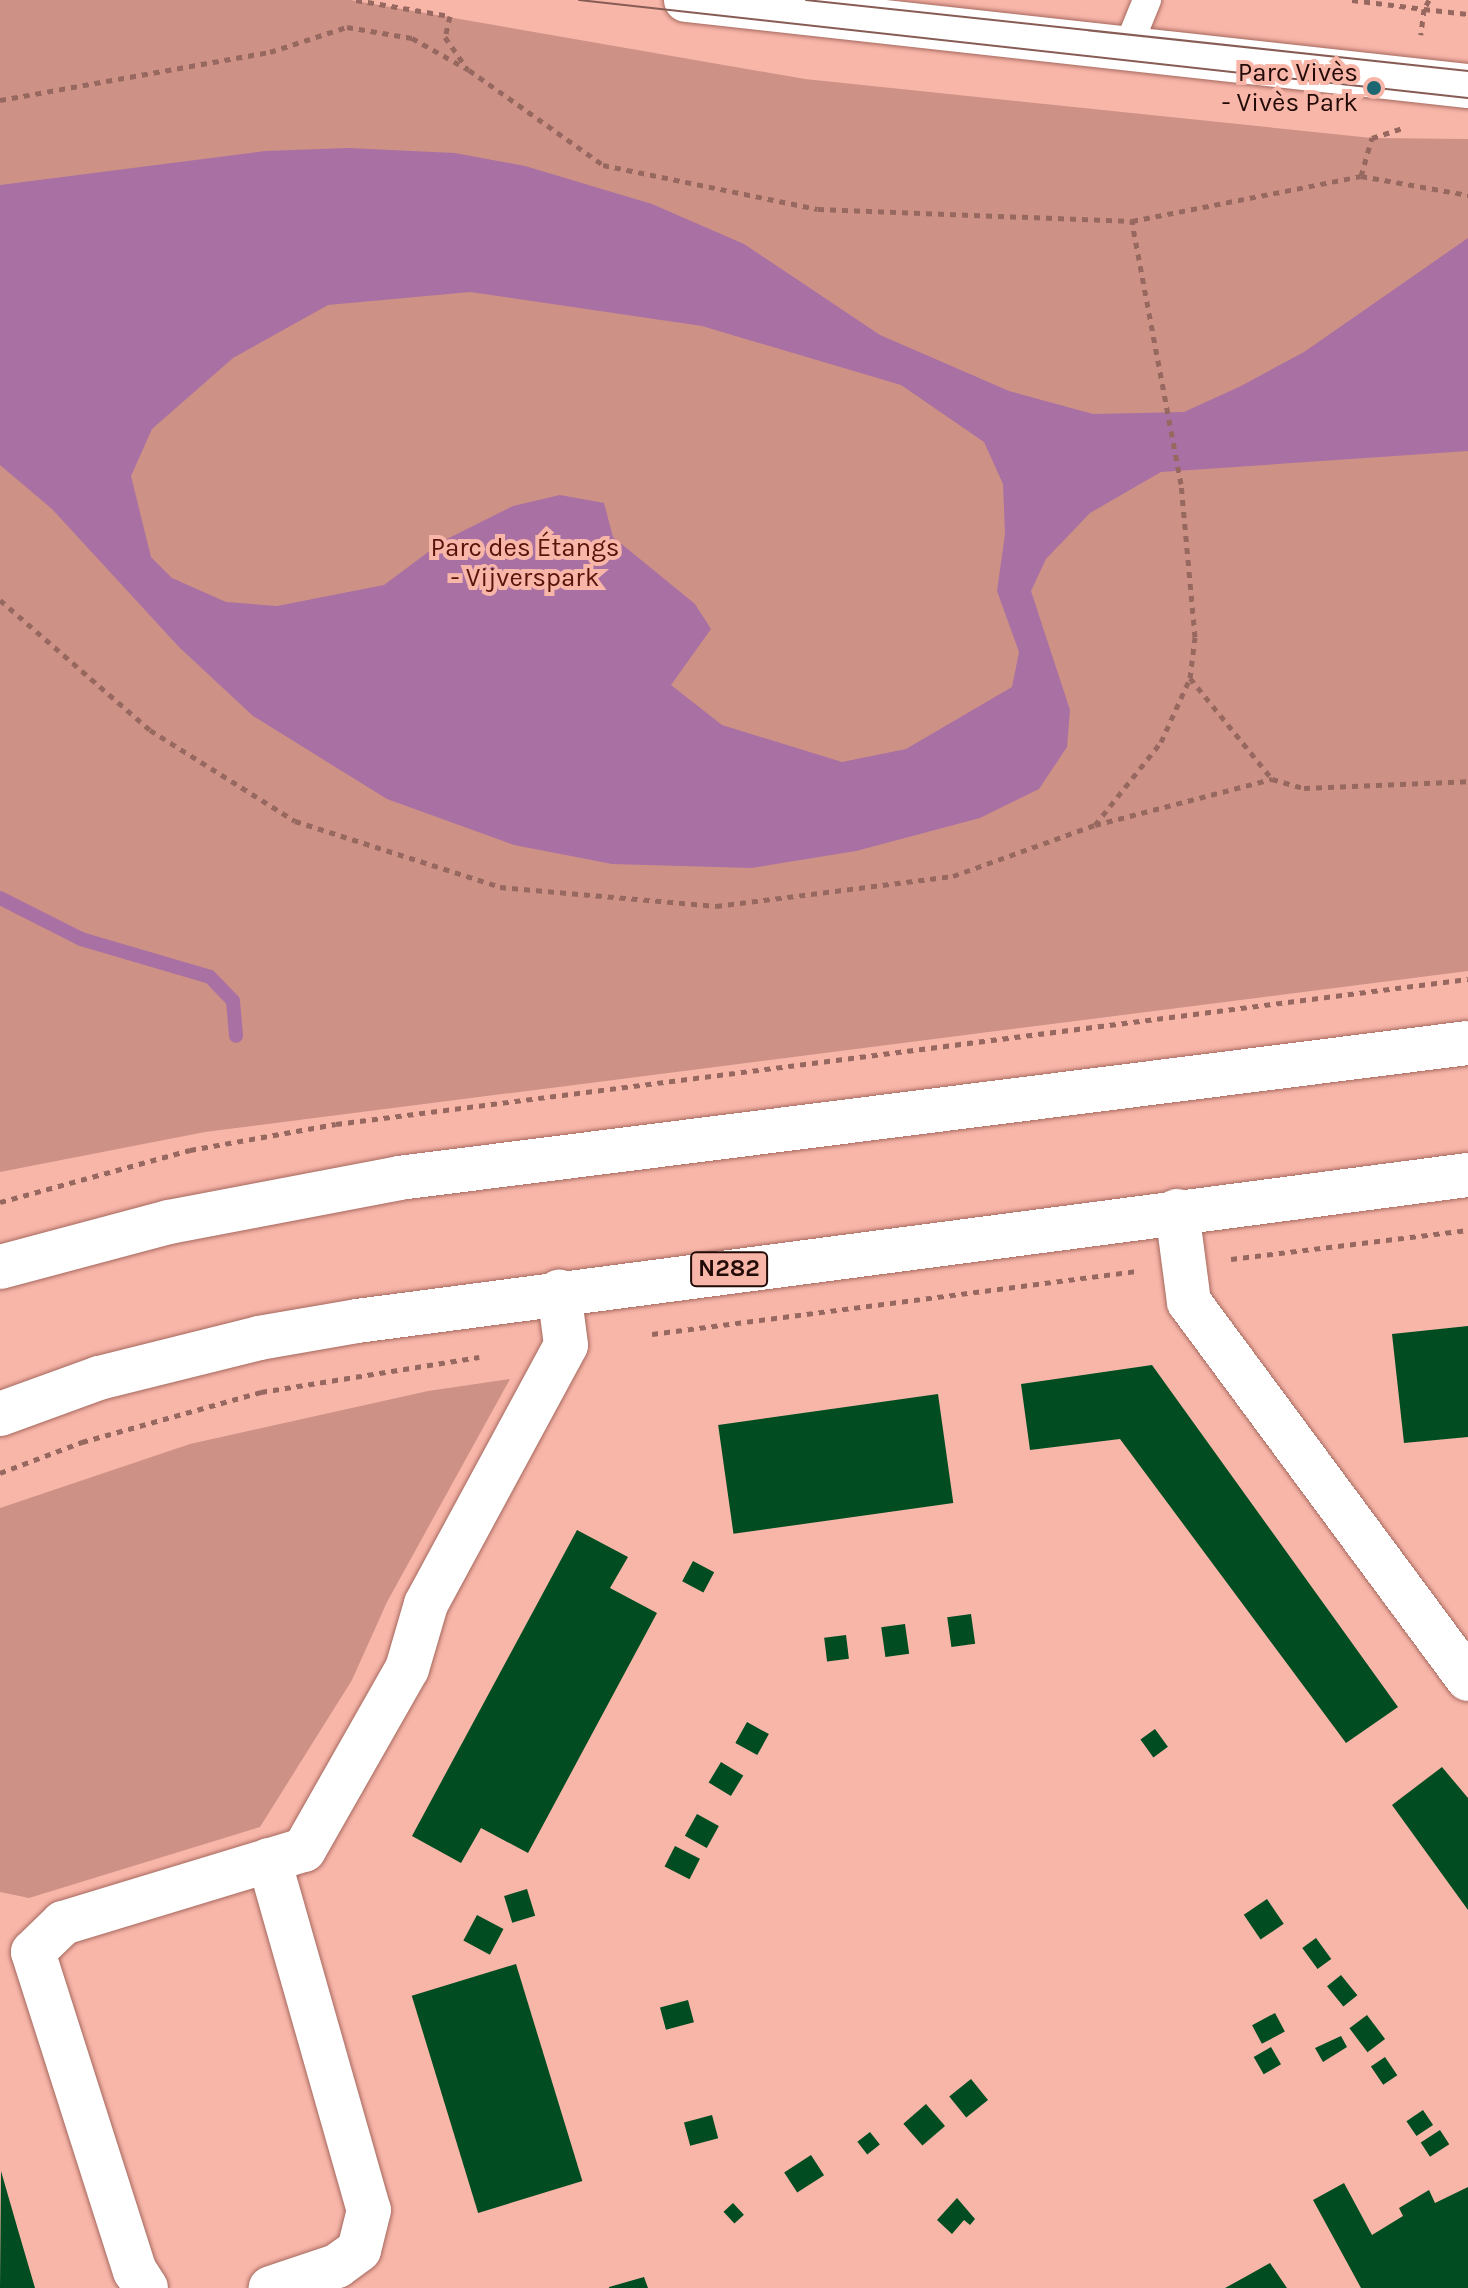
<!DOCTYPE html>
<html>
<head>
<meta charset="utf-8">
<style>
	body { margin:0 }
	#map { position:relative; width:1468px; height:2288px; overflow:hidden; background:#f8b6a9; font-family:Karla,sans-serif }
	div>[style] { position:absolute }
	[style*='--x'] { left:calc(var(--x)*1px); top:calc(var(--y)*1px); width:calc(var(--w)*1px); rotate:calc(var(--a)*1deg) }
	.green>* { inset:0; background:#ce9186 }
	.water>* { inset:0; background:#a970a3 }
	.stream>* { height:14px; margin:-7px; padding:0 7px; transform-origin:7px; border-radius:7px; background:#a970a3 }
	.building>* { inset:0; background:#014d21; transform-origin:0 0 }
	.path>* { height:5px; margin-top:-2.5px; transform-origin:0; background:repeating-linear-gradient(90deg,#97685f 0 6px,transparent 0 12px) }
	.roads { filter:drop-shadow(0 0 2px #a5685e) drop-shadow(0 0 2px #a5685e) }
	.service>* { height:28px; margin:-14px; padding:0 14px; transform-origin:14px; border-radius:14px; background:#fff }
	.minor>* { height:44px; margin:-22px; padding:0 22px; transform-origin:22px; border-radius:22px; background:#fff }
	.tertiary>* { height:44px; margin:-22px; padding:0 22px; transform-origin:22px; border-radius:22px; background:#fff }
	.primary>* { height:44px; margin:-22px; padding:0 22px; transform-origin:22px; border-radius:22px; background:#fff }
	.tram>* { height:2px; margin:-1px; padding:0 1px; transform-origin:1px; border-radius:1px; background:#875c54 }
	.dots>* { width:22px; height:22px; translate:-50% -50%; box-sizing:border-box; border:4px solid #f8b6a9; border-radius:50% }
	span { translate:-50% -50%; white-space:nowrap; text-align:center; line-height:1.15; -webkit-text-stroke:8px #f8b6a9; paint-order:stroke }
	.shield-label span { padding:2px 6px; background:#f8b6a9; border:2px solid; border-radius:6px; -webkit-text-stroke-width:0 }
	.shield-label { font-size:24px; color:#220b07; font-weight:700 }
	.poi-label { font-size:26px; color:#220b07 }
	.right { translate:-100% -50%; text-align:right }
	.park-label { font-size:26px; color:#59130a }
</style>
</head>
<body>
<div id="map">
	<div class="green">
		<i style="clip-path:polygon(0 0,350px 0,805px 79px,1372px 138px,1468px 139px,1468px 971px,205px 1132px,0 1172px)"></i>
		<i style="clip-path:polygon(510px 1379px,387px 1602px,352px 1680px,260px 1827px,29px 1898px,0 1892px,0 1508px,190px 1444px,428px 1391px)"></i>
	</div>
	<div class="water">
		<i style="clip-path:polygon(evenodd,348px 148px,455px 153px,525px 166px,652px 204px,744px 244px,880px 335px,1009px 391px,1093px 414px,1184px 412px,1241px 386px,1304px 352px,1468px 238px,1468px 451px,1161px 472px,1090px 513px,1046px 559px,1031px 591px,1070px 710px,1067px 747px,1039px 789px,980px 818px,856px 851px,751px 868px,612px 864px,514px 845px,387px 799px,253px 716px,179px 647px,52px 509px,0 465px,0 185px,265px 151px,348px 148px,470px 292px,702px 326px,901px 385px,984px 442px,1003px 484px,1005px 534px,997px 591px,1019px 652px,1012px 687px,906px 749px,842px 762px,722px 725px,671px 685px,711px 629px,695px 604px,613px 537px,604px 503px,560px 495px,513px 506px,443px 541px,384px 585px,277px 606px,226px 602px,172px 578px,151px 557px,131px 476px,152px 429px,233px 358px,328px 305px,470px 292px)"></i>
	</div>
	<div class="stream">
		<i style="--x:0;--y:898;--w:91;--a:26.8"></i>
		<i style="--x:81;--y:939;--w:134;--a:16.4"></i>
		<i style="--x:210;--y:977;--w:33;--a:46"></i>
		<i style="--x:233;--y:1001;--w:35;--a:85"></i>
	</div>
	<div class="building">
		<i style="clip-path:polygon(1468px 1326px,1468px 1437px,1404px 1443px,1392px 1334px)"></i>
		<i style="clip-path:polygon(1152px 1365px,1398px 1707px,1346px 1743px,1120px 1439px,1030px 1450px,1021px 1384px)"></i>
		<i style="left:938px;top:1394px;width:110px;height:222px;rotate:82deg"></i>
		<i style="clip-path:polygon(577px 1530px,628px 1557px,610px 1588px,657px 1613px,528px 1853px,481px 1828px,461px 1863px,412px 1836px)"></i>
		<i style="left:693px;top:1561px;width:24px;height:23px;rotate:28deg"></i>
		<i style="left:971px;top:1614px;width:30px;height:24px;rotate:82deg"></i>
		<i style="left:905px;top:1624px;width:30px;height:24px;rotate:82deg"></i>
		<i style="left:846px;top:1635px;width:24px;height:22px;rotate:83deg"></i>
		<i style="left:747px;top:1722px;width:25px;height:24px;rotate:29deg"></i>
		<i style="left:1155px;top:1729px;width:22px;height:18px;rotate:54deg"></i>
		<i style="left:721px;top:1762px;width:26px;height:24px;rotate:31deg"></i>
		<i style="clip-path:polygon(1442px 1767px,1468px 1798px,1468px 1910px,1392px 1805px)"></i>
		<i style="left:697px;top:1814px;width:25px;height:25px;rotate:29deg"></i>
		<i style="left:675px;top:1846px;width:28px;height:23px;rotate:27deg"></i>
		<i style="left:527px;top:1889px;width:28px;height:24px;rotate:73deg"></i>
		<i style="left:1267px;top:1899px;width:30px;height:28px;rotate:56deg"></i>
		<i style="left:477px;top:1915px;width:30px;height:29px;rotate:28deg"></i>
		<i style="left:1316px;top:1938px;width:26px;height:17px;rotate:54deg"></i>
		<i style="left:516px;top:1964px;width:227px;height:109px;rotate:73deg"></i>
		<i style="left:1341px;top:1975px;width:26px;height:18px;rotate:51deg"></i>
		<i style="left:688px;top:2000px;width:23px;height:29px;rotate:75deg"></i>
		<i style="left:1275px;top:2013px;width:21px;height:26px;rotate:62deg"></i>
		<i style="left:1367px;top:2015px;width:30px;height:22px;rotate:53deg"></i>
		<i style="clip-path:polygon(1341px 2036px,1347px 2047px,1323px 2062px,1315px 2048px)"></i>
		<i style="left:1271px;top:2047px;width:20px;height:20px;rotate:60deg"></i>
		<i style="left:1385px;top:2057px;width:22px;height:17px;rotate:56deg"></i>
		<i style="left:971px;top:2079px;width:27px;height:28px;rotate:51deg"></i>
		<i style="left:926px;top:2104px;width:29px;height:30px;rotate:49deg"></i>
		<i style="left:1423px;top:2110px;width:18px;height:20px;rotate:56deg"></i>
		<i style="left:712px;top:2115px;width:24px;height:29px;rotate:75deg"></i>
		<i style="left:1440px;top:2130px;width:17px;height:23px;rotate:57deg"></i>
		<i style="left:870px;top:2132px;width:16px;height:16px;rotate:52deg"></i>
		<i style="left:811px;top:2155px;width:24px;height:32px;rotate:57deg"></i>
		<i style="clip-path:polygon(1px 2171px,18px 2230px,35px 2288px,0 2288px)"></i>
		<i style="clip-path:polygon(1344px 2183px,1372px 2235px,1403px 2216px,1399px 2208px,1429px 2190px,1435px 2203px,1468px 2187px,1468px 2288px,1361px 2288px,1313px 2200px)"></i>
		<i style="clip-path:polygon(957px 2198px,975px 2219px,970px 2225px,964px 2220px,952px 2234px,937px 2220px)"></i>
		<i style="left:733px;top:2203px;width:16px;height:13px;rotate:47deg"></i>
		<i style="clip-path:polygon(1270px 2263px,1287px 2288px,1225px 2288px,1245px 2277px)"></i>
		<i style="clip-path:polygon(644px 2277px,648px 2288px,609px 2288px,609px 2287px)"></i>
	</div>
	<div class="path">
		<i style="--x:356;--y:0;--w:95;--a:9.7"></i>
		<i style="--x:450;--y:16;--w:22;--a:103"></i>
		<i style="--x:445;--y:37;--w:38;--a:55"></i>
		<i style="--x:1352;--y:0;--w:73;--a:7.1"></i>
		<i style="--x:1424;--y:9;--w:26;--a:97"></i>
		<i style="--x:1429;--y:0;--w:10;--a:119"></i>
		<i style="--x:1424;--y:9;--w:44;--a:6.5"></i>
		<i style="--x:0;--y:100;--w:274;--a:-10.1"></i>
		<i style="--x:270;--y:52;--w:81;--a:-18"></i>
		<i style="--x:347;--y:27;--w:66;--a:9.6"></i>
		<i style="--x:412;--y:38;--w:65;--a:29.3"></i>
		<i style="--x:469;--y:70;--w:164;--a:35.3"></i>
		<i style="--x:603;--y:165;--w:219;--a:11.6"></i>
		<i style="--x:818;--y:209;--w:314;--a:2.2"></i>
		<i style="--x:1132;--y:221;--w:233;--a:-11.1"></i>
		<i style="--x:1361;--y:176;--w:109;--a:10.1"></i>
		<i style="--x:1361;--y:176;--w:40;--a:-74"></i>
		<i style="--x:1372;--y:138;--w:32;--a:-18"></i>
		<i style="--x:0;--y:600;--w:198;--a:40.9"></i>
		<i style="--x:150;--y:730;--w:171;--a:32.1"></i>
		<i style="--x:295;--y:821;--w:215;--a:17.8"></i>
		<i style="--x:500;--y:887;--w:217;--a:5"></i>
		<i style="--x:716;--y:906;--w:239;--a:-7.2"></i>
		<i style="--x:953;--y:876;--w:151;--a:-19.8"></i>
		<i style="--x:1095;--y:825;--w:106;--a:-51.5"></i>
		<i style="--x:1161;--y:742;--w:70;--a:-65.6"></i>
		<i style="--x:1190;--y:678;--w:41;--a:-83"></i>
		<i style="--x:1195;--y:637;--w:154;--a:-95.2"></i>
		<i style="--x:1181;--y:484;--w:268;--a:-100.6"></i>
		<i style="--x:1190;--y:678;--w:130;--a:50.9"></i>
		<i style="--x:1272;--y:779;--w:33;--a:16"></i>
		<i style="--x:1304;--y:788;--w:164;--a:-2.4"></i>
		<i style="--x:1095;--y:825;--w:183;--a:-14.6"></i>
		<i style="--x:0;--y:1202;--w:197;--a:-15.3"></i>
		<i style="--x:190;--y:1150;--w:148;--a:-10.1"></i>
		<i style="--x:336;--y:1124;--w:1141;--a:-7.3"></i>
		<i style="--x:1231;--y:1259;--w:239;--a:-7"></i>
		<i style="--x:652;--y:1334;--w:490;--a:-7.4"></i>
		<i style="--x:0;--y:1473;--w:88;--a:-20.7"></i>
		<i style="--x:82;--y:1442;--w:186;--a:-15.6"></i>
		<i style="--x:261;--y:1392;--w:221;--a:-9.1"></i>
	</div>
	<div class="roads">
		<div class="service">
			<i style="--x:1127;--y:49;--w:53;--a:-67.8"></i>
		</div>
		<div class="minor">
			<i style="--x:1177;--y:1211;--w:92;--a:82.5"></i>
			<i style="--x:1189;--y:1302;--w:469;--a:53.5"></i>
			<i style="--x:269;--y:1860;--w:364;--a:74.1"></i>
			<i style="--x:369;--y:2210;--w:41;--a:104"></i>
			<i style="--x:359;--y:2250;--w:27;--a:144"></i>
			<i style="--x:337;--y:2266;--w:70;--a:161.6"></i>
			<i style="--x:33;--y:1952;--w:42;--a:-44"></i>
			<i style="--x:63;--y:1923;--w:252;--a:-16.9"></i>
			<i style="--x:304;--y:1850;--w:208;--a:-60.4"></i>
			<i style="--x:407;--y:1669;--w:68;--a:-73.7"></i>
			<i style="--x:426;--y:1604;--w:294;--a:-61.6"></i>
			<i style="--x:566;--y:1345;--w:54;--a:-97.4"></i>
			<i style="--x:33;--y:1952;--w:335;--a:72.3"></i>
			<i style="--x:135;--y:2271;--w:20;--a:57"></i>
		</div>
		<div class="tertiary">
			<i style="--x:686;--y:0;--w:787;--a:6.28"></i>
		</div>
		<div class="primary">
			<i style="--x:0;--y:1267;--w:175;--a:-14.9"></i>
			<i style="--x:169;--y:1222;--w:234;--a:-10.8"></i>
			<i style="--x:399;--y:1178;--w:1077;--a:-7.2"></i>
			<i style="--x:0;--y:1414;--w:105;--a:-20"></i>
			<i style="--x:99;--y:1378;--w:165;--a:-14"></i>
			<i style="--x:259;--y:1338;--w:99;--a:-9.8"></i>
			<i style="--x:357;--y:1321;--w:1121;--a:-7.49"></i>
		</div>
	</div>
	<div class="tram">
		<i style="--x:579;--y:0;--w:894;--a:6.29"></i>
		<i style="--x:806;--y:0;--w:666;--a:6.12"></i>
	</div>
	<div class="dots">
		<i style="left:1374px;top:88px;background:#1d6773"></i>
	</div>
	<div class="shield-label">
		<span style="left:729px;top:1269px">N282</span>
	</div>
	<div class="poi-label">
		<span class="right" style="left:1358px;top:88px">Parc Vivès<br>- Vivès Park</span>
	</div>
	<div class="park-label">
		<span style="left:525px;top:563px">Parc des Étangs<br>- Vijverspark</span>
	</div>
</div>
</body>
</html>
